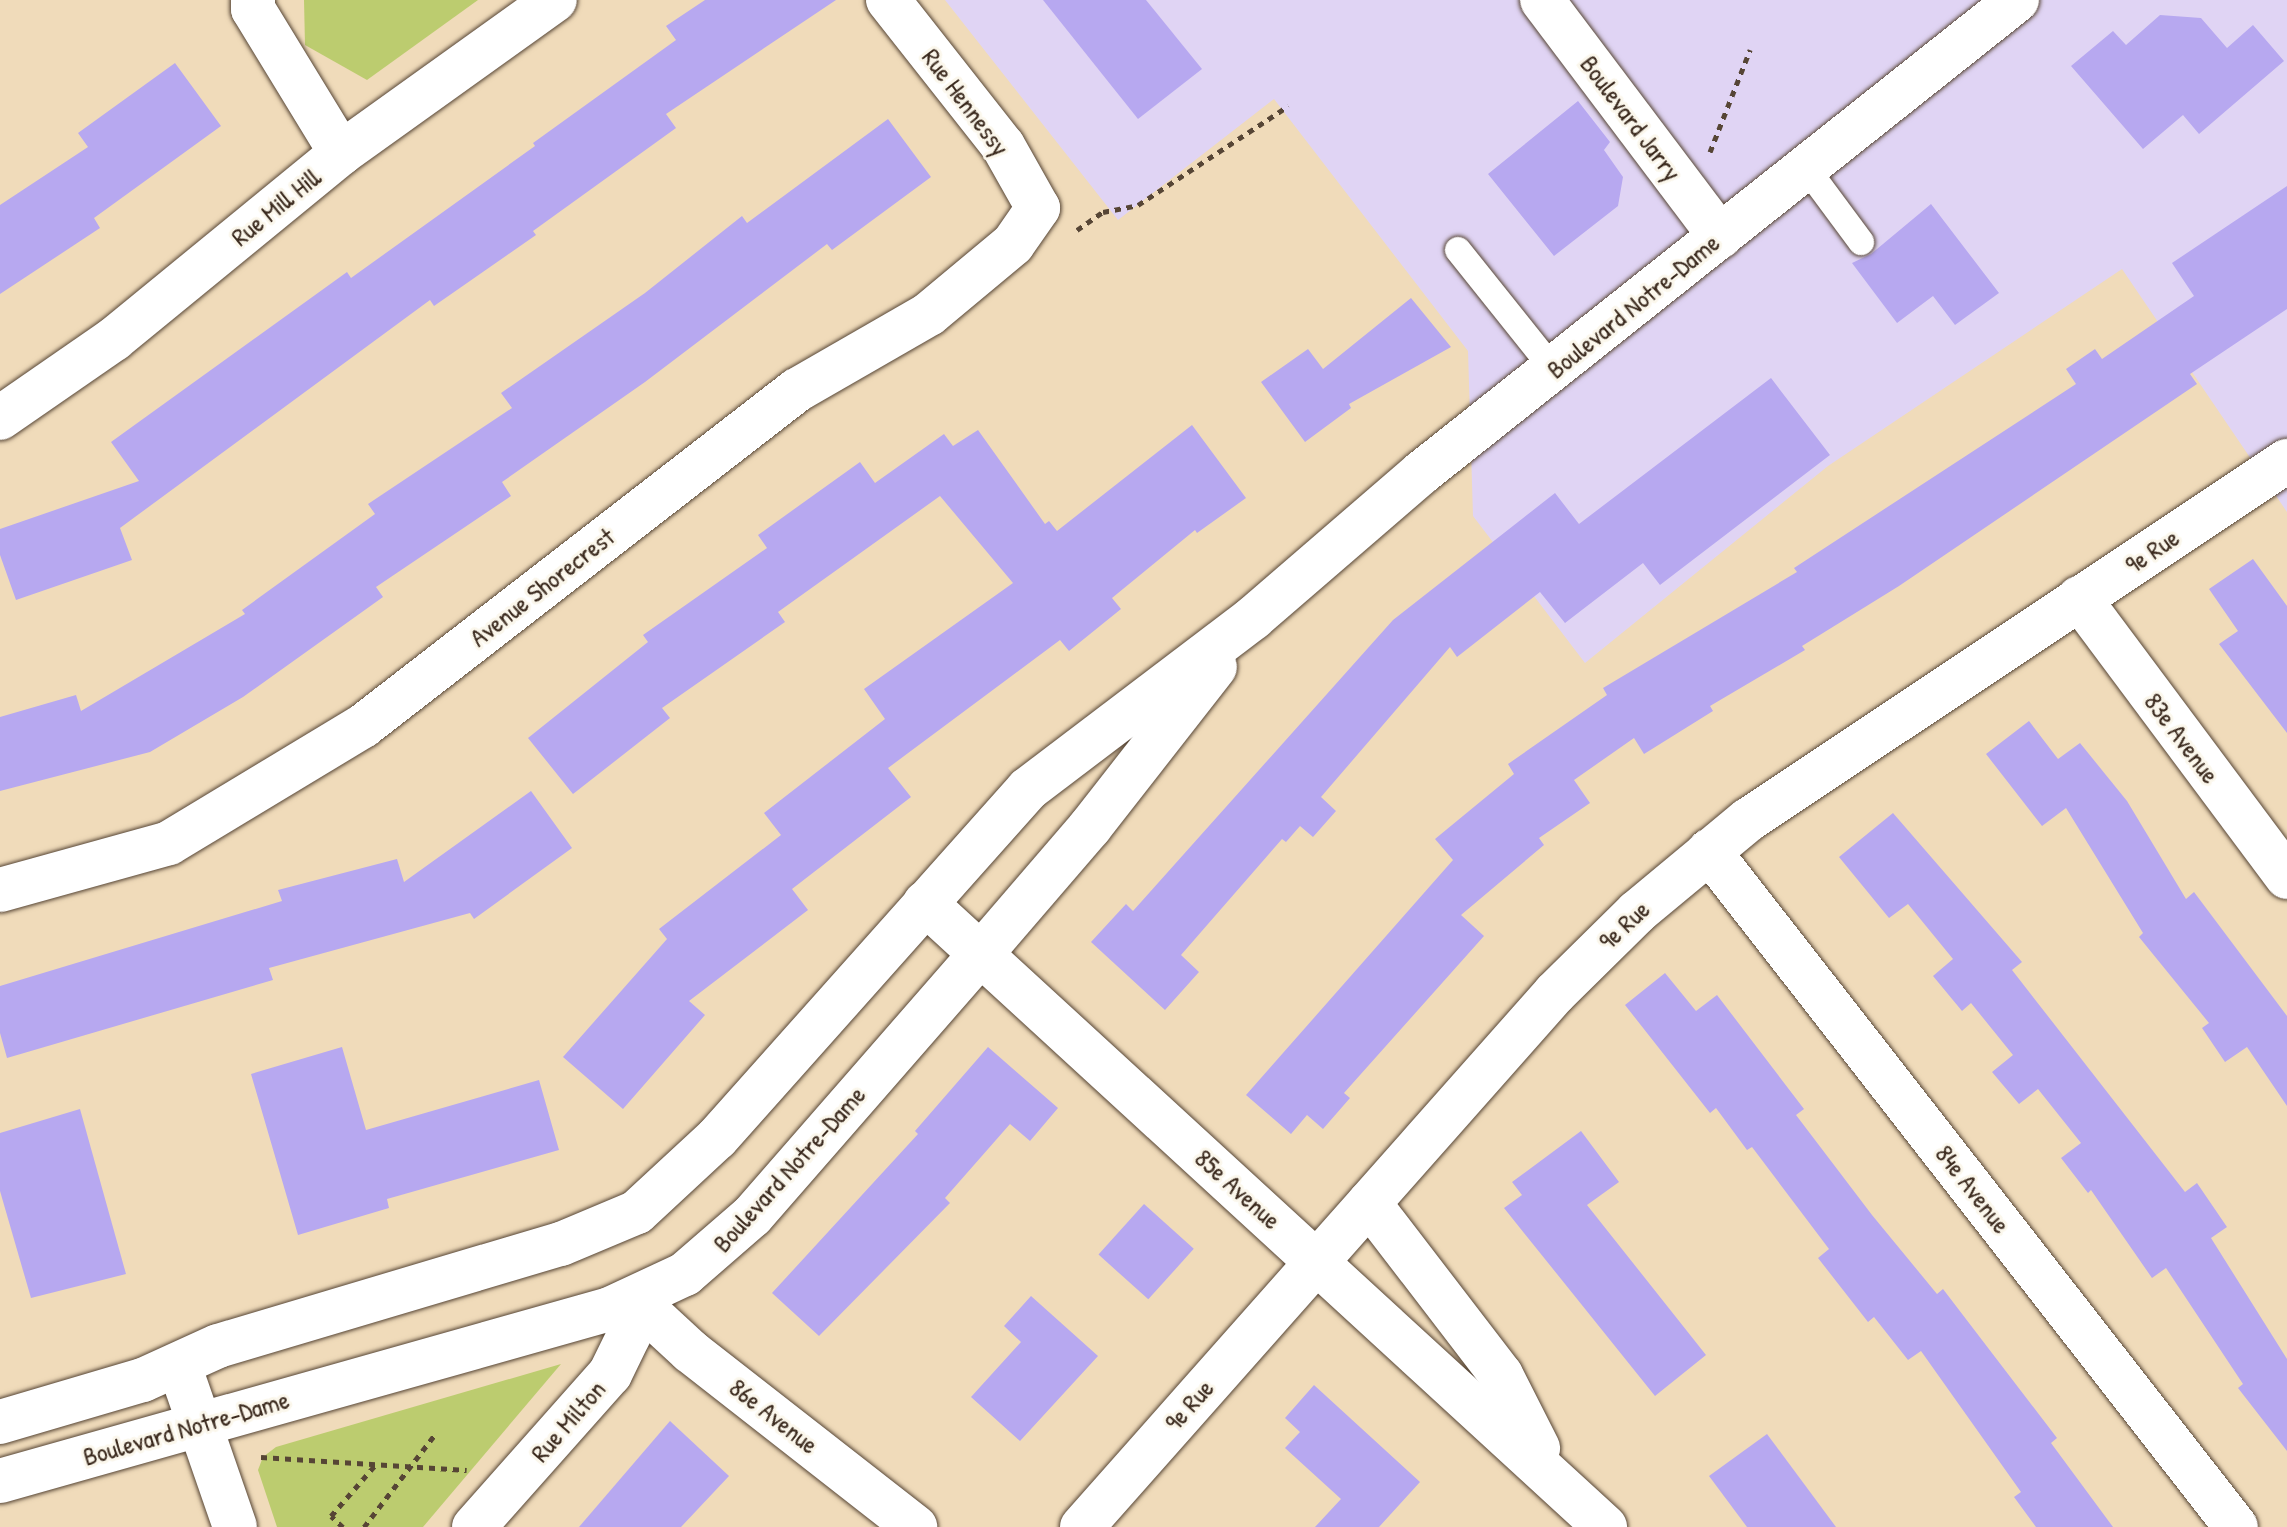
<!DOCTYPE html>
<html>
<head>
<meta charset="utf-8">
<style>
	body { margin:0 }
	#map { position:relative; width:2287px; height:1527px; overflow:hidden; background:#f0dbba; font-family:"Patrick Hand",sans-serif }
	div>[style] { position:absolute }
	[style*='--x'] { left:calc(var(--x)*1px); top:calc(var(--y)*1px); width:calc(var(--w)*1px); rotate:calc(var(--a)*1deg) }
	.built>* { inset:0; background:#e0d4f4 }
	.green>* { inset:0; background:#bccc6f }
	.building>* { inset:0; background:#b7a8f0; transform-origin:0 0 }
	.path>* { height:5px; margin-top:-2.5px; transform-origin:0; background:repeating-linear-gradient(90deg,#564535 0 6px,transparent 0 12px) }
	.roads { filter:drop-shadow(0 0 2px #564535) drop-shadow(0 0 2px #564535) }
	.service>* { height:26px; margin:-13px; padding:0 13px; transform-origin:13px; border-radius:13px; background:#fff }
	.minor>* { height:44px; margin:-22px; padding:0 22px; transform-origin:22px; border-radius:22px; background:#fff }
	.tertiary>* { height:44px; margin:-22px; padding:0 22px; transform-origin:22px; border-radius:22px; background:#fff }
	span { translate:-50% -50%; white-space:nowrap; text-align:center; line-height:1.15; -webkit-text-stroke:6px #fbf7ec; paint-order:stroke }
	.street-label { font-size:26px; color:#3b2a1e }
</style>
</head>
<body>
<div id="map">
	<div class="built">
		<i style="clip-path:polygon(945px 0,2287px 0,2287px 512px,2122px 269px,1828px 466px,1585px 663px,1473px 516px,1468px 351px,1274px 99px,1118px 220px)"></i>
	</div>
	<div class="green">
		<i style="clip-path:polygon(304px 0,478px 0,367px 80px,305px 45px)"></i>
		<i style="clip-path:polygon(561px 1364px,423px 1527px,277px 1527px,258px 1470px,263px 1457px,276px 1447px)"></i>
	</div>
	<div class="building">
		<i style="clip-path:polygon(705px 0,836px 0,666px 114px,676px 128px,533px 231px,536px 235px,434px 306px,430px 300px,120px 528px,132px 560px,16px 600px,0 555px,0 529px,139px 481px,111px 442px,347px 272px,351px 278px,535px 146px,533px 143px,676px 40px,666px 26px)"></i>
		<i style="clip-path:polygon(1043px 0,1146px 0,1202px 69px,1138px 119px)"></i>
		<i style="clip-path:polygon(2160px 15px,2201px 18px,2227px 48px,2253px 25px,2284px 61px,2199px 134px,2183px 115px,2143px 149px,2071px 66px,2113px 31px,2126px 45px)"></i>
		<i style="clip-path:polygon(175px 63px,221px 126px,94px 218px,100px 228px,0 294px,0 205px,88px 147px,78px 133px)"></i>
		<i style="clip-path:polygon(1578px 101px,1610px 142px,1604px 150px,1623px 177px,1618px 206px,1554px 256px,1488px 174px)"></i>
		<i style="clip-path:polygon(888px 119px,931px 177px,832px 250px,827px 244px,645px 382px,502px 482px,511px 496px,376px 587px,383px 597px,243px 697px,150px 752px,0 791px,0 717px,76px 695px,81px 711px,245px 614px,242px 610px,375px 514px,368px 504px,512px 408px,501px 393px,645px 293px,742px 216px,747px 223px)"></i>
		<i style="clip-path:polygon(2287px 186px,2287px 309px,2190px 374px,2197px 384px,1899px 586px,1802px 646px,1805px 650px,1710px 706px,1713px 711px,1644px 754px,1634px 738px,1574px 780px,1590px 803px,1539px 838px,1544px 845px,1461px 915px,1484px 936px,1344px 1093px,1350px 1098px,1323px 1129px,1307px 1115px,1291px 1134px,1246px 1095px,1453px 860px,1435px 839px,1514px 774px,1508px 764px,1607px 695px,1603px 688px,1797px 572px,1794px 568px,2076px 384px,2066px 369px,2095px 349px,2102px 359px,2194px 296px,2172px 263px)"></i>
		<i style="clip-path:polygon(1931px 204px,1999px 293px,1955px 325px,1933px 296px,1897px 323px,1852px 263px,1871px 254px)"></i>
		<i style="clip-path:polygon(1411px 298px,1451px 347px,1349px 404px,1351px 408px,1305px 442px,1261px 382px,1308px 349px,1323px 369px)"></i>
		<i style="clip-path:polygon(1771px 378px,1830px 455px,1660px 585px,1643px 563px,1565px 623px,1540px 592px,1457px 657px,1450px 647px,1321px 797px,1336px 811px,1313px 837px,1300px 826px,1286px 842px,1282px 839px,1181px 955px,1199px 972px,1165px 1010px,1091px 942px,1126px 904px,1133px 911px,1393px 620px,1555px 493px,1579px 524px)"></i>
		<i style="clip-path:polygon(1192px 425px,1246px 498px,1197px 533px,1195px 530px,1112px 598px,1121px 609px,1069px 651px,1060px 640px,888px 768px,911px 797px,792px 889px,808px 910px,689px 1001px,705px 1015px,623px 1109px,563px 1057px,667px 939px,659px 929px,781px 835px,764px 813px,885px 719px,864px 689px,1013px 583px,940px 496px,778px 612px,785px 622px,662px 708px,670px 718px,573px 794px,528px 738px,648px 642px,643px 635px,767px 548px,758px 535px,860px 462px,875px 483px,944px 434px,953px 446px,978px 430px,1045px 524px,1049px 521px,1057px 531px)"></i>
		<i style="clip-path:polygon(2253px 559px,2287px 606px,2287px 733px,2219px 644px,2238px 631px,2209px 589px)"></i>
		<i style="clip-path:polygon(2029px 721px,2058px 759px,2080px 743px,2127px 801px,2186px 899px,2194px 892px,2287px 1016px,2287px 1106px,2247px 1047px,2225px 1062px,2202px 1028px,2209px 1023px,2139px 937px,2143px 933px,2066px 808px,2042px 826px,1986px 754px)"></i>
		<i style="clip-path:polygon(531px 791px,572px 848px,474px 919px,470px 913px,269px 968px,273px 980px,7px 1058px,0 1033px,0 986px,282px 901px,278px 890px,397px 859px,404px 882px)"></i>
		<i style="clip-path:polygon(1893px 813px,2022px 962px,2012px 970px,2185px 1192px,2197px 1183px,2227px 1227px,2211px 1238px,2287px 1359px,2287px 1451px,2238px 1388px,2243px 1384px,2166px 1268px,2152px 1278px,2091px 1190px,2088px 1193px,2061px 1158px,2081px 1143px,2038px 1089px,2019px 1104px,1992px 1072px,2013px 1055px,1971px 1003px,1962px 1011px,1933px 976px,1953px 959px,1908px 904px,1889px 918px,1839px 857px)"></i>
		<i style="clip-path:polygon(1665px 973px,1696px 1011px,1717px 995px,1804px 1109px,1796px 1115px,1872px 1215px,1937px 1294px,1943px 1289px,2057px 1438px,2051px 1443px,2113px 1527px,2036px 1527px,2014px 1497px,2021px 1492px,1921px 1351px,1908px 1360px,1874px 1317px,1868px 1322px,1818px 1258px,1829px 1249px,1752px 1147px,1747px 1150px,1716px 1108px,1710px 1113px,1625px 1005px)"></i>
		<i style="clip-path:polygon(342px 1047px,366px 1130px,539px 1080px,559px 1150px,387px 1199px,389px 1208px,298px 1235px,251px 1074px)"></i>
		<i style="clip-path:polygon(988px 1047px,1058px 1108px,1030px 1141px,1010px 1124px,945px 1198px,950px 1203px,819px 1336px,772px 1293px,918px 1134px,915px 1131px)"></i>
		<i style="clip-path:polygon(80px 1109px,126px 1274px,31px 1298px,0 1191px,0 1133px)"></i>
		<i style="clip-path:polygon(1581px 1131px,1619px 1182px,1587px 1205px,1706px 1355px,1655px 1396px,1504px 1208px,1522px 1195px,1512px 1182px)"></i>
		<i style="left:1144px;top:1204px;width:67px;height:68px;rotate:42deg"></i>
		<i style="clip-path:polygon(1031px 1296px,1098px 1356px,1020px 1441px,971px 1397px,1021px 1342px,1004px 1326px)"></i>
		<i style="clip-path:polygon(1314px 1385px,1420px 1482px,1379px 1527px,1315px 1527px,1341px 1499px,1285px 1448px,1300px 1432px,1285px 1418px)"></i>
		<i style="clip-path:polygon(670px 1421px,729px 1476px,681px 1527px,579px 1527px)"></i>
		<i style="clip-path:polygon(1767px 1434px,1836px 1527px,1747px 1527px,1709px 1476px)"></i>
	</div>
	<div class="path">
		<i style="--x:1710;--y:152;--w:110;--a:-68.6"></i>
		<i style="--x:1077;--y:230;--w:32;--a:-35"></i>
		<i style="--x:1103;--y:212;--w:36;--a:-11"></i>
		<i style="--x:1138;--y:205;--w:180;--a:-33.4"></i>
		<i style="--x:261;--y:1457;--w:206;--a:3.6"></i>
		<i style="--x:343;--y:1527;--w:16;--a:-137"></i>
		<i style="--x:331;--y:1516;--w:70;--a:-49"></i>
		<i style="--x:364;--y:1527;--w:118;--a:-52.5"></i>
	</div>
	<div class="roads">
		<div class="service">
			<i style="--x:1807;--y:169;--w:91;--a:53.5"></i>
			<i style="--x:1458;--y:250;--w:152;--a:51.4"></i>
		</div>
		<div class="minor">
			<i style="--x:253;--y:0;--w:9;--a:90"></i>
			<i style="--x:253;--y:9;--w:169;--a:58.6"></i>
			<i style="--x:1542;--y:0;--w:296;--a:53"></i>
			<i style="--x:0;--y:418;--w:139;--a:-34.7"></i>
			<i style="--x:114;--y:339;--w:293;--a:-39.3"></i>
			<i style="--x:341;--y:153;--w:263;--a:-35.6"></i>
			<i style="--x:2079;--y:598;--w:348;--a:53.3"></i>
			<i style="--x:1709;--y:851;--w:857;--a:52.06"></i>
			<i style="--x:0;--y:890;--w:175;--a:-15.5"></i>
			<i style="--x:169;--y:843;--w:227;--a:-31.1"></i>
			<i style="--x:363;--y:726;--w:549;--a:-37.75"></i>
			<i style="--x:797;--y:390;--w:152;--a:-29.9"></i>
			<i style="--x:929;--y:314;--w:109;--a:-39.8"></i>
			<i style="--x:1013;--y:244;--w:44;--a:-55.2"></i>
			<i style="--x:1038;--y:208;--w:71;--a:-119.4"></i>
			<i style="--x:1003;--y:146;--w:186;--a:-128.2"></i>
			<i style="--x:925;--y:903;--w:923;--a:42.54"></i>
			<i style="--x:1369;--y:1203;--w:217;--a:52.5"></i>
			<i style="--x:1501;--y:1375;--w:82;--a:63.1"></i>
			<i style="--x:636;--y:1301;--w:74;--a:42.8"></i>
			<i style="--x:690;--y:1351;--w:286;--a:38"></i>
			<i style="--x:179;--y:1365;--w:171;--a:70.9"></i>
			<i style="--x:474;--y:1527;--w:205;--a:-48.4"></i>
			<i style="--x:610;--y:1374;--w:43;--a:-64"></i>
			<i style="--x:629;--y:1335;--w:35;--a:-78"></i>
			<i style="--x:1082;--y:1527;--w:713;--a:-48.47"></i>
			<i style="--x:1555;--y:993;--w:115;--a:-44.6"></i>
			<i style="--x:1637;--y:912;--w:144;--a:-39.7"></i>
			<i style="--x:1748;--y:820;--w:648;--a:-33.67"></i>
		</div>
		<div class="tertiary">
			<i style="--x:0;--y:1422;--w:149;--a:-16.4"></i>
			<i style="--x:143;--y:1380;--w:82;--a:-24.4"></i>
			<i style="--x:218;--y:1346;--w:358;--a:-16.6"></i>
			<i style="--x:561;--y:1244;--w:82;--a:-22.8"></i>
			<i style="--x:637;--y:1212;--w:109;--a:-42.8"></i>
			<i style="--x:717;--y:1138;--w:467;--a:-48.3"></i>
			<i style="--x:1028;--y:789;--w:283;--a:-37.2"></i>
			<i style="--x:1253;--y:618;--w:222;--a:-40.8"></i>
			<i style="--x:1421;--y:473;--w:761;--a:-38.44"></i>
			<i style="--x:0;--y:1481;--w:634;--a:-15.75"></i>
			<i style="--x:610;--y:1309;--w:83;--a:-25"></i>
			<i style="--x:685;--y:1274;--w:89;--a:-40.9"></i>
			<i style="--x:752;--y:1216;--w:347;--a:-48.9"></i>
			<i style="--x:980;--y:955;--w:169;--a:-49.3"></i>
			<i style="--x:1090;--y:827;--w:203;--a:-52"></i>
		</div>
	</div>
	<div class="street-label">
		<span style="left:966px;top:102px;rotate:53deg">Rue Hennessy</span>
		<span style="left:1631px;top:118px;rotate:53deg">Boulevard Jarry</span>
		<span style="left:276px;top:207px;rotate:-39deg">Rue Mill Hill</span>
		<span style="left:1633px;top:306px;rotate:-39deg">Boulevard Notre-Dame</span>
		<span style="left:2152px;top:551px;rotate:-34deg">9e Rue</span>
		<span style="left:542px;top:587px;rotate:-38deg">Avenue Shorecrest</span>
		<span style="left:2182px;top:738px;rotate:53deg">83e Avenue</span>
		<span style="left:1624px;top:925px;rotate:-43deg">9e Rue</span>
		<span style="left:789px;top:1169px;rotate:-48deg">Boulevard Notre-Dame</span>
		<span style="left:1238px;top:1189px;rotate:42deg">85e Avenue</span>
		<span style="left:1973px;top:1189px;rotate:52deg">84e Avenue</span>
		<span style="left:1189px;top:1405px;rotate:-48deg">9e Rue</span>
		<span style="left:774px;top:1416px;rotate:38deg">86e Avenue</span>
		<span style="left:568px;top:1421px;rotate:-49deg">Rue Milton</span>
		<span style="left:186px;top:1428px;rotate:-16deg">Boulevard Notre-Dame</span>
	</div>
</div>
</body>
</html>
